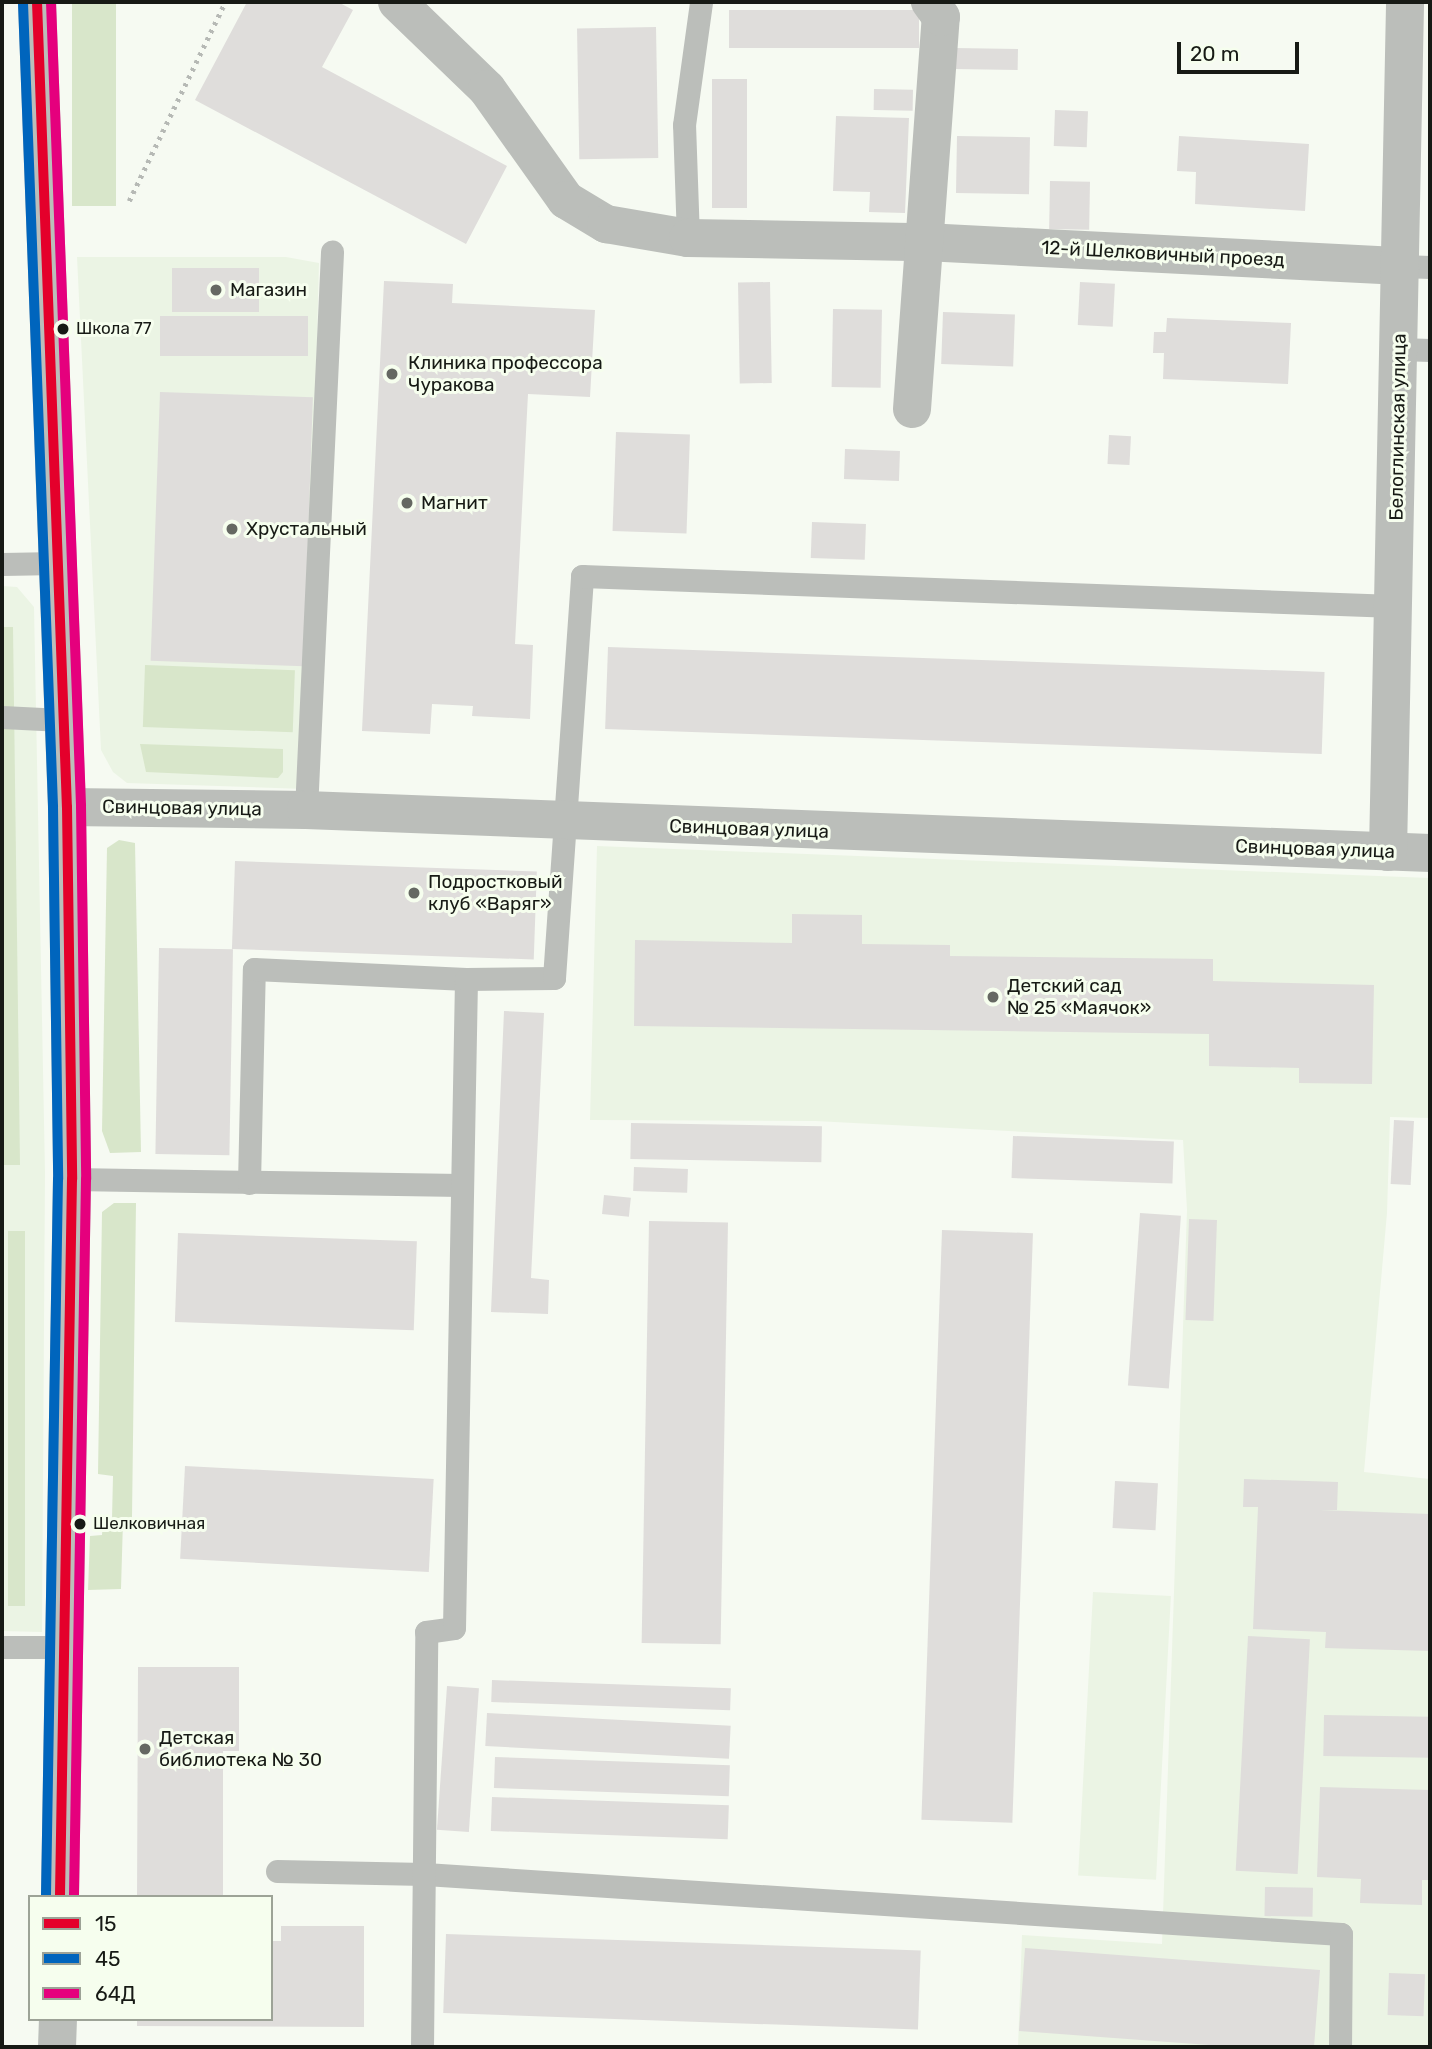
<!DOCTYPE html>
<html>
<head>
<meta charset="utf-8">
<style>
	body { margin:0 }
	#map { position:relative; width:1432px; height:2049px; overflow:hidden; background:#f6faf2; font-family:Rubik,sans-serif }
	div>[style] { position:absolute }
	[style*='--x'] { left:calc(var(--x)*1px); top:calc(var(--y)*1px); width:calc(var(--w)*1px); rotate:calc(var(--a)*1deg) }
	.built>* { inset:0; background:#ebf4e4; transform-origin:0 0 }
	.green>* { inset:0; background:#d8e6ca; transform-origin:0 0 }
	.building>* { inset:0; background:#dfdddb; transform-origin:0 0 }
	.path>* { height:4.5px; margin-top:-2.25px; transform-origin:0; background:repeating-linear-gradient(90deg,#b6b9b5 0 3.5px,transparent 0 8.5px) }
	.service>* { height:23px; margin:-11.5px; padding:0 11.5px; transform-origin:11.5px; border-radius:11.5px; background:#bbbeba }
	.minor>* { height:38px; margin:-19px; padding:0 19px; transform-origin:19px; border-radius:19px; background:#bbbeba }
	.bus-1>* { height:10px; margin:-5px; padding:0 5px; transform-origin:5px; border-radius:5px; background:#e4002b }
	.bus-2>* { height:10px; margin:-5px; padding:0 5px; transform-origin:5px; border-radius:5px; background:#0065bd }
	.bus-3>* { height:10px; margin:-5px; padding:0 5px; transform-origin:5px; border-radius:5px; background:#e5007d }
	.dots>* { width:19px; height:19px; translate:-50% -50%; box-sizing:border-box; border:4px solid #f6feee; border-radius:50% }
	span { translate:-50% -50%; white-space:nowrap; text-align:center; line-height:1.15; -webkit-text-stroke:6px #f6feee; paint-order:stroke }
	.bus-label { font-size:17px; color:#171a15 }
	.left { translate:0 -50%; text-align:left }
	.street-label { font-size:19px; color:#171a15 }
	.poi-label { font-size:19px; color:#171a15 }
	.frame { position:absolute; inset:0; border:4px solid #171a15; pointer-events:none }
	.legend { position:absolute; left:28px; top:1895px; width:245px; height:126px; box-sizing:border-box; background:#f6feee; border:2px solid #9da397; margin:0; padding:9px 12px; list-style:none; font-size:21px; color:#171a15 }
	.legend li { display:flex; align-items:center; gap:14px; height:35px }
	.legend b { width:35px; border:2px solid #9da397 }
	.scale { position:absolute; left:1177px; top:42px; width:122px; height:32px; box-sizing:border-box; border:4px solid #171a15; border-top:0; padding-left:9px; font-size:21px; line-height:24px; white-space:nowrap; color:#171a15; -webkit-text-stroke:5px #f6feee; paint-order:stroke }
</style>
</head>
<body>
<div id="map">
	<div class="built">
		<i style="clip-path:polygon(77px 257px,286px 257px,319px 263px,305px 789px,127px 783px,113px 772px,101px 750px)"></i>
		<i style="clip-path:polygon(2px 586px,17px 587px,34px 607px,45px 1173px,42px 1632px,2px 1631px)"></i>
		<i style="clip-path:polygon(597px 846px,1430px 878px,1430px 1118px,1390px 1117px,1387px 1213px,1364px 1472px,1430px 1479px,1430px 2047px,1018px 2047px,1022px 1935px,1162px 1944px,1187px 1210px,1183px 1140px,815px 1121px,590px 1120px)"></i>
		<i style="left:1093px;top:1592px;width:78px;height:284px;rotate:3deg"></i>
	</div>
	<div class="green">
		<i style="left:72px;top:2px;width:44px;height:204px"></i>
		<i style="clip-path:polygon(2px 627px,13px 627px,20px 1165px,2px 1165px)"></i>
		<i style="left:145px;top:665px;width:150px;height:62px;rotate:2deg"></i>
		<i style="clip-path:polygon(140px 744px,283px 749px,283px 772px,278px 778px,146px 772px)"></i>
		<i style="clip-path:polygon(119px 840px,135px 843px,141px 1152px,110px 1153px,102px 1131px,107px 848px)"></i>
		<i style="clip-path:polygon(114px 1203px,136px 1203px,132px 1518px,112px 1518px,113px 1476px,98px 1474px,102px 1212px)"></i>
		<i style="left:25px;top:1231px;width:375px;height:17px;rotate:90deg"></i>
		<i style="clip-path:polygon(103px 1520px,123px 1521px,121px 1589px,88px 1590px,90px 1536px,102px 1535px)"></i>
	</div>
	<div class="building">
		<i style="clip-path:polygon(247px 2px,338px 2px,353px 10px,322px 67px,507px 166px,466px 244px,195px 100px)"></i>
		<i style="left:729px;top:10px;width:190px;height:38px"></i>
		<i style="left:656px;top:27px;width:131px;height:79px;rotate:89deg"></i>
		<i style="left:955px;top:48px;width:63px;height:21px;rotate:1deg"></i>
		<i style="left:712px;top:79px;width:35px;height:129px"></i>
		<i style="left:874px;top:89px;width:39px;height:21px;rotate:1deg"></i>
		<i style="left:1055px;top:110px;width:33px;height:36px;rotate:2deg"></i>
		<i style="clip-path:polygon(836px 116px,909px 118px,905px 213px,869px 212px,870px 192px,833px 191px)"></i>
		<i style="left:957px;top:136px;width:73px;height:57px;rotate:1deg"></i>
		<i style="clip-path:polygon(1179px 136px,1309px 144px,1305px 211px,1195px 204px,1196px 172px,1177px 171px)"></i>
		<i style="left:1050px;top:181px;width:40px;height:48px;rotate:1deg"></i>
		<i style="left:172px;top:268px;width:87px;height:44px"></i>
		<i style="clip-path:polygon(384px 281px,453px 284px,452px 303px,595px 310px,590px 397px,528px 394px,515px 644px,533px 645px,530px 719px,472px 716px,473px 706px,432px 704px,430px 734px,362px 731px)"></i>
		<i style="left:770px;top:282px;width:101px;height:32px;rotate:89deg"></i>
		<i style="left:1080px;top:282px;width:35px;height:43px;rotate:3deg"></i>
		<i style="left:833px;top:309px;width:49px;height:78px;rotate:1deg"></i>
		<i style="left:943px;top:312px;width:72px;height:52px;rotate:2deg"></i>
		<i style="left:160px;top:316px;width:148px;height:40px"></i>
		<i style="clip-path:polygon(1167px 318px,1291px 323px,1288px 384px,1163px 379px,1164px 353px,1153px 353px,1154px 332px,1166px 332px)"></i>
		<i style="left:160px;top:392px;width:153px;height:269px;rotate:2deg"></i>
		<i style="left:616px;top:432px;width:74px;height:99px;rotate:2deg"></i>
		<i style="left:1109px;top:435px;width:22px;height:29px;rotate:3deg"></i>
		<i style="left:845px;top:449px;width:55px;height:30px;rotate:2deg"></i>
		<i style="left:812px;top:522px;width:54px;height:36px;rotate:2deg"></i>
		<i style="left:608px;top:647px;width:717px;height:82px;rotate:2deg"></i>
		<i style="left:235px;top:861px;width:302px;height:88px;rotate:2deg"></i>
		<i style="clip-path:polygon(792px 914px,862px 915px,862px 944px,950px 945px,950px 956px,1213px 959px,1213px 981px,1374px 985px,1372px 1084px,1299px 1083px,1299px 1068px,1209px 1066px,1209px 1034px,634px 1026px,635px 940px,792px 943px)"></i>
		<i style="left:159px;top:948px;width:74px;height:206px;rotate:1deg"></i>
		<i style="clip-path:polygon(504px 1011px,544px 1013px,531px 1278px,549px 1280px,548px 1314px,491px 1312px)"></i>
		<i style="left:1394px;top:1120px;width:20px;height:64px;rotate:3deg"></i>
		<i style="left:631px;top:1123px;width:191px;height:36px;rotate:1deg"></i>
		<i style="left:1013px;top:1136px;width:161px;height:42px;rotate:2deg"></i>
		<i style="left:634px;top:1167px;width:54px;height:24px;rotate:2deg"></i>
		<i style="left:604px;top:1195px;width:27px;height:19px;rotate:6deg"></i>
		<i style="left:1140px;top:1213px;width:41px;height:173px;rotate:4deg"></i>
		<i style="left:1189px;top:1219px;width:28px;height:101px;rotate:2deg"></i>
		<i style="left:649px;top:1221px;width:79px;height:422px;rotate:1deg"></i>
		<i style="left:942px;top:1230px;width:91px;height:590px;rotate:2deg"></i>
		<i style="left:178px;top:1233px;width:239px;height:89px;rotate:2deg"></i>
		<i style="left:185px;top:1466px;width:249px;height:93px;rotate:3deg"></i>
		<i style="clip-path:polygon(1244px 1479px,1338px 1482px,1337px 1510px,1320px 1510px,1430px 1514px,1430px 1651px,1325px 1648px,1326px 1632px,1253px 1629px,1258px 1507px,1243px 1507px)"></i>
		<i style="left:1115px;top:1481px;width:43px;height:47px;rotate:3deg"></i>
		<i style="left:1248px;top:1636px;width:62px;height:235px;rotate:3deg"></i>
		<i style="clip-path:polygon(138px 1667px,239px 1667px,239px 1751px,223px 1751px,223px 1897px,137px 1897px)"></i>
		<i style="left:492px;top:1680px;width:239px;height:22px;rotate:2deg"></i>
		<i style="left:447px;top:1686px;width:32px;height:144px;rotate:4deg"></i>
		<i style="left:487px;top:1713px;width:244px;height:33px;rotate:3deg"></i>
		<i style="left:1324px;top:1715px;width:106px;height:41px;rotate:1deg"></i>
		<i style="left:495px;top:1757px;width:235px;height:31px;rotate:2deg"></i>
		<i style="clip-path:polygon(1320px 1787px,1430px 1790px,1430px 1880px,1422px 1880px,1422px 1905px,1360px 1903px,1361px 1879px,1317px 1877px)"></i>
		<i style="left:492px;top:1797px;width:237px;height:34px;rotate:2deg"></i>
		<i style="left:1265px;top:1887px;width:48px;height:29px;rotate:1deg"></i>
		<i style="clip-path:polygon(281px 1926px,364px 1926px,364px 2027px,137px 2026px,137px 2019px,271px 2019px,271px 1941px,281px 1941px)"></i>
		<i style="left:446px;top:1934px;width:475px;height:79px;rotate:2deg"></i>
		<i style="clip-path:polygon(1025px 1948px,1320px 1970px,1314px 2047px,1236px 2047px,1019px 2031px)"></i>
		<i style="left:1389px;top:1973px;width:36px;height:42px;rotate:2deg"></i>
	</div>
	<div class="path">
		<i style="--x:129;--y:201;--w:221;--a:-64.2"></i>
	</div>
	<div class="service">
		<i style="--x:688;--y:238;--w:113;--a:-92"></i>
		<i style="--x:684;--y:125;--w:124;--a:-82.1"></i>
		<i style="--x:1401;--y:266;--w:29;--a:2"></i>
		<i style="--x:1399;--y:349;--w:31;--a:2"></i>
		<i style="--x:2;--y:564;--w:55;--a:-1"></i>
		<i style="--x:2;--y:717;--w:60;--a:2.9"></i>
		<i style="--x:306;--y:810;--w:559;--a:-87.33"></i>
		<i style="--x:72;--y:1179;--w:389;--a:0.9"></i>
		<i style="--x:249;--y:1183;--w:214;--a:-88.7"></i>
		<i style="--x:254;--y:969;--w:212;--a:2.7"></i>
		<i style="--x:2;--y:1647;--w:62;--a:0"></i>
		<i style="--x:277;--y:1871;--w:148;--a:1.2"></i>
		<i style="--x:425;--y:1874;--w:918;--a:3.75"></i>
		<i style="--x:1341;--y:1934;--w:113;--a:90.5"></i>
		<i style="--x:422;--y:2047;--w:415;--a:-89.4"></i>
		<i style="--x:426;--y:1632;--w:28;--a:-8"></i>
		<i style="--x:454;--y:1628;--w:649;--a:-88.94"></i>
		<i style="--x:466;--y:979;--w:88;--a:-0.7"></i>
		<i style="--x:554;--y:978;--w:403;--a:-86"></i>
		<i style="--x:582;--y:576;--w:813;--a:2.12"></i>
	</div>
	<div class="minor">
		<i style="--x:37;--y:2;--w:806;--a:87.87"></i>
		<i style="--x:67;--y:807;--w:372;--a:89.2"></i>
		<i style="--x:72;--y:1179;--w:718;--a:90.96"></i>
		<i style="--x:397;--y:2;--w:125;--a:44"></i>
		<i style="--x:487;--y:89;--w:136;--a:54.6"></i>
		<i style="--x:566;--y:200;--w:47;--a:31"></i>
		<i style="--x:606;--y:224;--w:83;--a:9.7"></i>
		<i style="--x:688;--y:238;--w:237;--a:1"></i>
		<i style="--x:925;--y:242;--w:477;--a:2.9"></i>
		<i style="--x:912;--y:409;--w:393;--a:-85.8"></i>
		<i style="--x:941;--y:17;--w:19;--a:-126"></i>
		<i style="--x:67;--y:807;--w:239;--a:0.7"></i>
		<i style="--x:306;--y:810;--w:1125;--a:2.19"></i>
		<i style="--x:1388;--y:852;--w:850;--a:-88.85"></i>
		<i style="--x:57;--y:2047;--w:28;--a:-88"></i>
	</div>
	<div class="bus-1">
		<i style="--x:37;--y:2;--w:806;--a:87.87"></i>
		<i style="--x:67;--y:807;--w:372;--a:89.2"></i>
		<i style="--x:72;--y:1179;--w:718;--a:90.96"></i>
	</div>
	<div class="bus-2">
		<i style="--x:23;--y:3;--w:805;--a:87.86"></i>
		<i style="--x:53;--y:807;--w:372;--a:89.2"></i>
		<i style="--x:58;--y:1179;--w:718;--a:90.96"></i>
	</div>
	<div class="bus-3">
		<i style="--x:51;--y:2;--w:805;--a:87.86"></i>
		<i style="--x:81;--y:806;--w:373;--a:89.2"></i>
		<i style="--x:86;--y:1179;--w:718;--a:90.96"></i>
	</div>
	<div class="dots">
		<i style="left:216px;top:290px;background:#656862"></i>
		<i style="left:63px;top:329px;background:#171a15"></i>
		<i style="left:392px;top:374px;background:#656862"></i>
		<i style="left:407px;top:503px;background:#656862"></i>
		<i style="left:232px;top:529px;background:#656862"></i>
		<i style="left:414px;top:893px;background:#656862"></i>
		<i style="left:993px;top:997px;background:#656862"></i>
		<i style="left:80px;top:1524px;background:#171a15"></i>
		<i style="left:145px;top:1749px;background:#656862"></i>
	</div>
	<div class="bus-label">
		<span class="left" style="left:76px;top:329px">Школа 77</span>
		<span class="left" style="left:93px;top:1524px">Шелковичная</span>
	</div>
	<div class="street-label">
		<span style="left:1163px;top:254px;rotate:3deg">12-й Шелковичный проезд</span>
		<span style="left:1398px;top:427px;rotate:-89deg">Белоглинская улица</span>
		<span style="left:182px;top:808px;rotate:1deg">Свинцовая улица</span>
		<span style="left:749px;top:829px;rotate:2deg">Свинцовая улица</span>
		<span style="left:1315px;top:849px;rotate:2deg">Свинцовая улица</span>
	</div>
	<div class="poi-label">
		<span class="left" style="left:230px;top:290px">Магазин</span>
		<span class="left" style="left:408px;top:374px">Клиника профессора<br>Чуракова</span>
		<span class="left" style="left:421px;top:503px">Магнит</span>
		<span class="left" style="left:246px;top:529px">Хрустальный</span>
		<span class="left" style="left:428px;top:893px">Подростковый<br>клуб «Варяг»</span>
		<span class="left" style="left:1007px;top:997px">Детский сад<br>№ 25 «Маячок»</span>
		<span class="left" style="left:159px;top:1749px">Детская<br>библиотека № 30</span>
	</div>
	<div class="frame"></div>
	<ul class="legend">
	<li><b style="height:9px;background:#e4002b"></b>15</li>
	<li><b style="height:9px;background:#0065bd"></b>45</li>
	<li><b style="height:9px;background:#e5007d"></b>64Д</li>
	</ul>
	<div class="scale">20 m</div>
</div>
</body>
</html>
